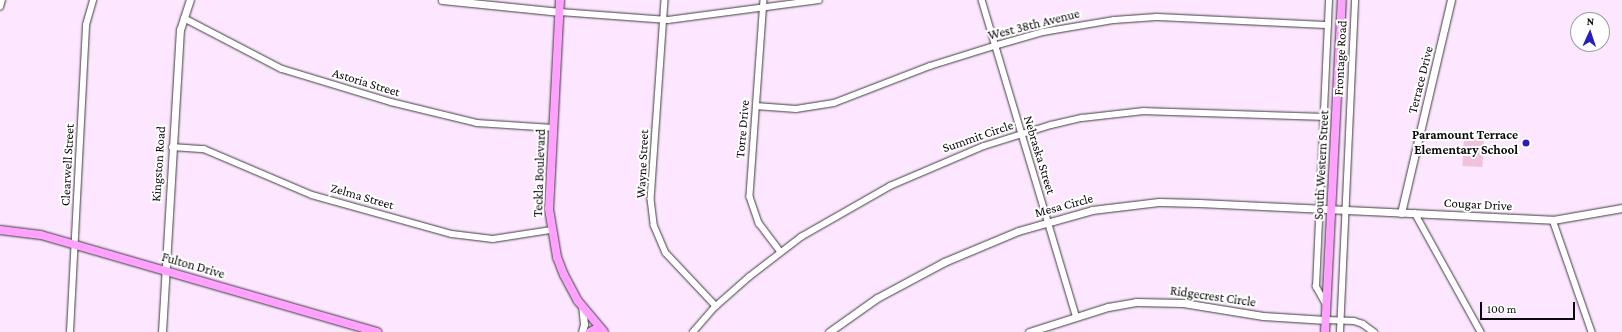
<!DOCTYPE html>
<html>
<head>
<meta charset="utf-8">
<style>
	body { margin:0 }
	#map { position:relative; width:1622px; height:332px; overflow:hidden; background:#fde6ff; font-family:"Crimson Pro",serif }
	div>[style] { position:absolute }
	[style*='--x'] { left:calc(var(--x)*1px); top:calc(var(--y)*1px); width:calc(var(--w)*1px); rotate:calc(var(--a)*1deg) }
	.pitch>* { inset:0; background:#f1c2db; transform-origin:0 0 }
	.roads { filter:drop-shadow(0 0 1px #3d3d3d) drop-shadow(0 0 1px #3d3d3d) }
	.minor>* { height:5.5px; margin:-2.75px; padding:0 2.75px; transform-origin:2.75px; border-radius:2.75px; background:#fff }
	.tertiary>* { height:7px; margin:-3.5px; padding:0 3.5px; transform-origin:3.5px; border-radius:3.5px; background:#fff }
	.secondary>* { height:8px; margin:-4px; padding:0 4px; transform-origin:4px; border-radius:4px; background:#ffa1fe }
	.dots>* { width:11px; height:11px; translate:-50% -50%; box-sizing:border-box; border:2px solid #fff; border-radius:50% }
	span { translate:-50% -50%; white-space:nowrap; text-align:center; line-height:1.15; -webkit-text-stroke:4px #fff; paint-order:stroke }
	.street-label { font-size:13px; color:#0a0a0a }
	.poi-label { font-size:13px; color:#0a0a0a; font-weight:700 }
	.right { translate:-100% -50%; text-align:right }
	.north { position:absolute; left:1570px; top:12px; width:40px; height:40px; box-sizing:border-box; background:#fff; border:1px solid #9d9d9d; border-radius:50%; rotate:3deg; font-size:11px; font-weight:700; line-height:16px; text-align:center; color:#0a0a0a }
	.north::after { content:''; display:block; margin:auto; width:14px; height:18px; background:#291ebd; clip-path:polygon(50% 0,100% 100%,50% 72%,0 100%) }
	.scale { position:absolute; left:1480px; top:302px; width:95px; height:18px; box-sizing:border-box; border:2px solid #0a0a0a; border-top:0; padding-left:5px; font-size:12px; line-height:14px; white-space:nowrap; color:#0a0a0a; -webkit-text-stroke:3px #fff; paint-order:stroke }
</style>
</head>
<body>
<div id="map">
	<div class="pitch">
		<i style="left:1464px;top:136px;width:20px;height:30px;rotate:3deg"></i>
	</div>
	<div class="roads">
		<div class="minor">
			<i style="--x:665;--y:0;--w:199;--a:94"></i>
			<i style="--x:651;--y:199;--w:26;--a:83"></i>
			<i style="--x:654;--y:225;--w:30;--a:67"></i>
			<i style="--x:666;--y:253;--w:73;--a:46.7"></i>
			<i style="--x:764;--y:0;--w:197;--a:94.1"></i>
			<i style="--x:750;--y:197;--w:28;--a:71"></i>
			<i style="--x:759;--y:223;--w:36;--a:53"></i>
			<i style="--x:982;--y:0;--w:329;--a:73.4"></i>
			<i style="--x:0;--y:7;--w:7;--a:-74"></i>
			<i style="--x:560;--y:12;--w:108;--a:4.2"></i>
			<i style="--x:668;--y:20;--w:152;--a:-7.5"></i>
			<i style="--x:184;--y:18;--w:110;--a:27.5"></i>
			<i style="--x:282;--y:69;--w:114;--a:16.8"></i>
			<i style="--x:391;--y:102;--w:89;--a:13.7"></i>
			<i style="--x:477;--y:123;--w:76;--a:3.8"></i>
			<i style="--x:756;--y:106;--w:40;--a:4.3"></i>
			<i style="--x:796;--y:109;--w:38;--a:-9"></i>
			<i style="--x:834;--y:103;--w:103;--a:-21.1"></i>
			<i style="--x:930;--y:66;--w:67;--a:-17.4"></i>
			<i style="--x:994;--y:46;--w:51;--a:-15.9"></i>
			<i style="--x:1043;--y:32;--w:72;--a:-9.6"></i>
			<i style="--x:1114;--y:20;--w:42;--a:-4.1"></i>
			<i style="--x:1156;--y:17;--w:172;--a:2.7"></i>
			<i style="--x:172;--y:147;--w:32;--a:4"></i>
			<i style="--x:204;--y:149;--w:117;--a:23.1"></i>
			<i style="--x:312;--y:195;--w:145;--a:15.6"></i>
			<i style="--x:452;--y:234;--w:41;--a:7"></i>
			<i style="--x:493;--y:239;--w:59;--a:-8.8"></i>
			<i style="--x:1415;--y:213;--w:136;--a:61"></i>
			<i style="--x:1553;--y:220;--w:119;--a:70.8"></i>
			<i style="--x:1326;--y:305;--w:21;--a:-119"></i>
			<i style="--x:1316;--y:287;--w:287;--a:-87.4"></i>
			<i style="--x:1326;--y:320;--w:28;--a:2"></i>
			<i style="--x:1354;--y:321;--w:9;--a:18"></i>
			<i style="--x:1363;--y:324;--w:14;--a:36"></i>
			<i style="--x:70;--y:332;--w:307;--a:-87"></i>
			<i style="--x:86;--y:25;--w:26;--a:-74"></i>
			<i style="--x:693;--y:332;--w:35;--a:-49"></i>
			<i style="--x:716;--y:306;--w:44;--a:-41.3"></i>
			<i style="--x:749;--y:277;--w:66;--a:-37.6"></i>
			<i style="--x:801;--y:237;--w:103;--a:-29.8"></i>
			<i style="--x:890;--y:186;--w:102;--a:-23.1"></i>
			<i style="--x:984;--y:146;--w:70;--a:-17.4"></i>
			<i style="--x:1051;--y:125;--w:32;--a:-13"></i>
			<i style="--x:1082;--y:118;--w:62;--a:-6.4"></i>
			<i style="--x:1144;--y:111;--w:179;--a:1.9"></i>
			<i style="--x:1340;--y:332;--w:332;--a:-87.4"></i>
		</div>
		<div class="tertiary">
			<i style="--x:442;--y:0;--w:119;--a:5.8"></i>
			<i style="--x:1401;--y:213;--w:219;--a:-76.8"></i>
			<i style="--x:162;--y:332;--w:303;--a:-86.6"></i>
			<i style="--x:180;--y:30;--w:32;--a:-72"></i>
			<i style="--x:582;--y:332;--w:8;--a:-76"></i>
			<i style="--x:584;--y:324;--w:18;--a:-96"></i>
			<i style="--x:829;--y:332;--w:59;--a:-35.3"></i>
			<i style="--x:877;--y:298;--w:76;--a:-28.2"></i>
			<i style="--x:944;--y:262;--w:80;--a:-22.7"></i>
			<i style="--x:1018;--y:231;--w:77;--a:-15.8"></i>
			<i style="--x:1092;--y:210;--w:67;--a:-6.8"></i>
			<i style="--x:1159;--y:202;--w:40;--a:1.4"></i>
			<i style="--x:1199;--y:203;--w:354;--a:2.7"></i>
			<i style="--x:1553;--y:220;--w:70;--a:-9.9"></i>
			<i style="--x:1029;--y:332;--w:83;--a:-17.6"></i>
			<i style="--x:1108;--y:307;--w:28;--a:-10"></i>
			<i style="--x:1136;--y:302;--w:47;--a:1.2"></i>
			<i style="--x:1183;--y:303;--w:81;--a:9.2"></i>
			<i style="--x:1263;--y:316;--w:63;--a:3.6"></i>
		</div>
		<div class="secondary">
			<i style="--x:560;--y:0;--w:209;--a:93"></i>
			<i style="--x:549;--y:209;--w:49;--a:80.5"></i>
			<i style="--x:557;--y:257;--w:19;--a:69"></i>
			<i style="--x:564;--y:275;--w:30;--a:62"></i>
			<i style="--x:578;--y:301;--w:40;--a:50"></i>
			<i style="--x:0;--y:230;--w:41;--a:7"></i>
			<i style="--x:41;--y:235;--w:350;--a:16.1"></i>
			<i style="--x:590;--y:332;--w:10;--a:-29"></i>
			<i style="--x:1325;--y:332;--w:332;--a:-87.1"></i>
		</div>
	</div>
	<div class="dots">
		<i style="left:1526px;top:143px;background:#291ebd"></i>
	</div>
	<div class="street-label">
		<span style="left:1034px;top:25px;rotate:-14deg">West 38th Avenue</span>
		<span style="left:1341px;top:58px;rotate:-87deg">Frontage Road</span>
		<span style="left:1421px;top:80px;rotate:-76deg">Terrace Drive</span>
		<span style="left:366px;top:83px;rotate:17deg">Astoria Street</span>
		<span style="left:743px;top:129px;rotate:-85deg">Torre Drive</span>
		<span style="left:978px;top:137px;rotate:-19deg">Summit Circle</span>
		<span style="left:1039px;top:155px;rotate:73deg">Nebraska Street</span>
		<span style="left:159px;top:164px;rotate:-86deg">Kingston Road</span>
		<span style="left:643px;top:164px;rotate:-87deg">Wayne Street</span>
		<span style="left:68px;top:165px;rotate:-87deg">Clearwell Street</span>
		<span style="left:1322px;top:165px;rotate:-87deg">South Western Street</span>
		<span style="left:540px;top:173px;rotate:-88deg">Teckla Boulevard</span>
		<span style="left:362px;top:197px;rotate:16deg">Zelma Street</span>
		<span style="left:1478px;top:205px;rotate:3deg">Cougar Drive</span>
		<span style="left:1064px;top:206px;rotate:-15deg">Mesa Circle</span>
		<span style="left:193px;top:266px;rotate:16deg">Fulton Drive</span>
		<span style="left:1213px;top:297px;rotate:8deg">Ridgecrest Circle</span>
	</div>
	<div class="poi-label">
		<span class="right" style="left:1518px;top:143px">Paramount Terrace<br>Elementary School</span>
	</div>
	<div class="north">N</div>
	<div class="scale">100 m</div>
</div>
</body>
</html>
